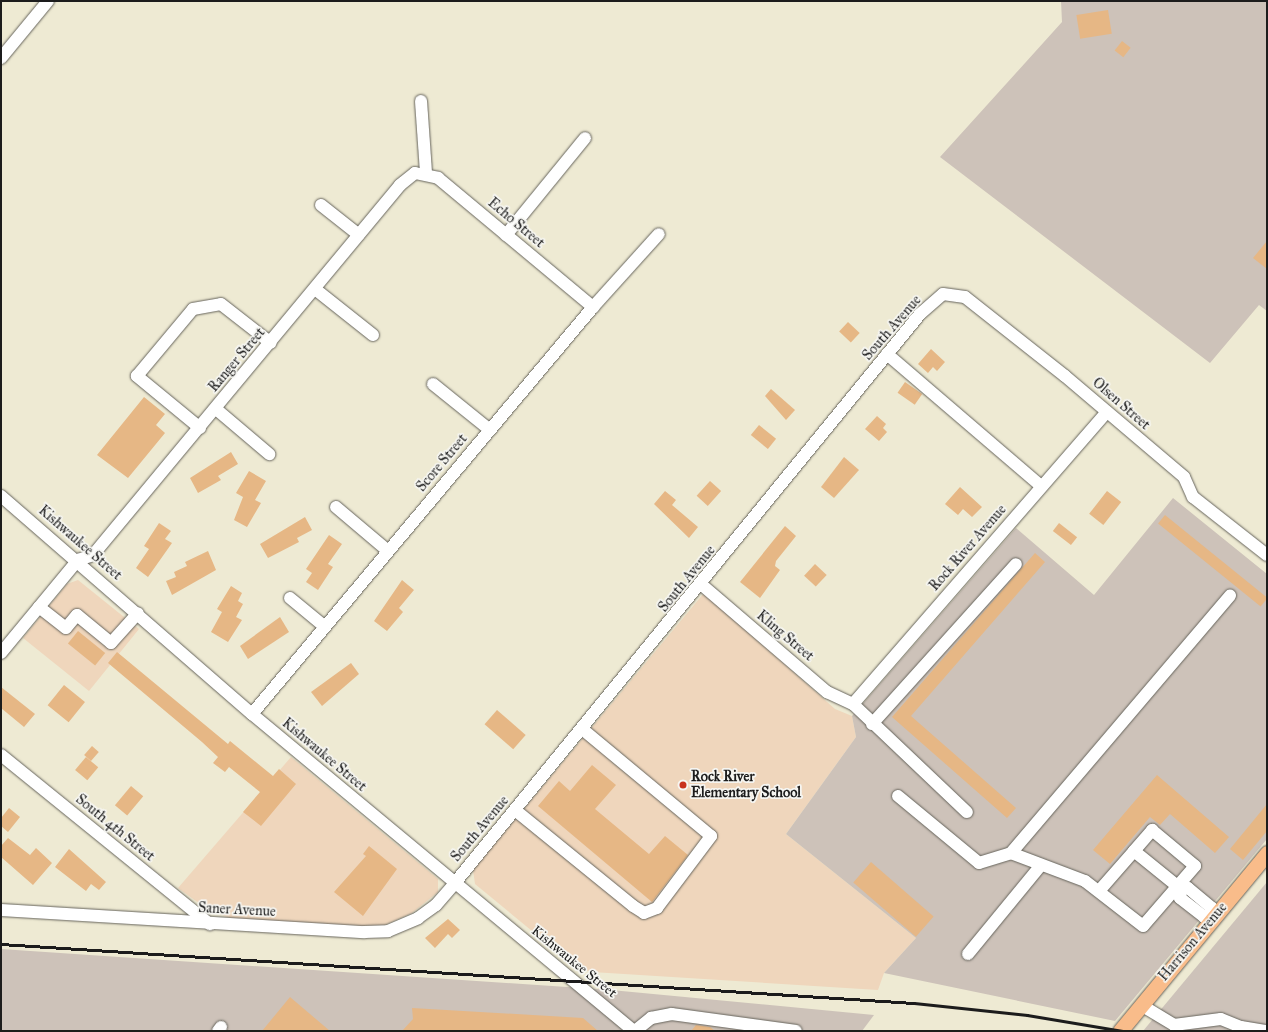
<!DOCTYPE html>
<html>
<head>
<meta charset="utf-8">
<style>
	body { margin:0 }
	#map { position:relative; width:1268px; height:1032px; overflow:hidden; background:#eeead3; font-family:"IM FELL Great Primer",serif }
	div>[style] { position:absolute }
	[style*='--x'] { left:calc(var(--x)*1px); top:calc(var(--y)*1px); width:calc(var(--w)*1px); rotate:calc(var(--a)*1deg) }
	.built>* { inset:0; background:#efd6bc }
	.industrial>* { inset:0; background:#cdc2b9 }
	.building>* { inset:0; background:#e6b785; transform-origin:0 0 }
	.roads { filter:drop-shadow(0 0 1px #66645c) drop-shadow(0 0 1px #66645c) }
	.minor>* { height:12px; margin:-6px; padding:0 6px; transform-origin:6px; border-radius:6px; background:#fff }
	.major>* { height:15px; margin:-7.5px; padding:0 7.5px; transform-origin:7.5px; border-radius:7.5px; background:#f9bc8a }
	.rail>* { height:3px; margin:-1.5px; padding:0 1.5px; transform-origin:1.5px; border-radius:1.5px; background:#1c1c1c }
	.dots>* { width:11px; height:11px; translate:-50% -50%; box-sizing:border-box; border:2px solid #f6f6f2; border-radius:50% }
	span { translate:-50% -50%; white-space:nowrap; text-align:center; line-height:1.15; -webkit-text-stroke:3.5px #f6f6f2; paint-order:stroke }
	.street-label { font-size:14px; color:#1c1c1c }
	.poi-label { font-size:14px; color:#1c1c1c; font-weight:700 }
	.left { translate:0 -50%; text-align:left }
	.frame { position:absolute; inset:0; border:2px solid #1c1c1c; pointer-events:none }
</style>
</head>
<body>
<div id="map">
	<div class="built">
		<i style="clip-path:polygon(78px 580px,139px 629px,89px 691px,23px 638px,67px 584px)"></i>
		<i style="clip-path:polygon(704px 593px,835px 709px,852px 716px,856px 737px,786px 834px,916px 938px,884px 973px,878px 990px,592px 972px,577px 968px,475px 884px,473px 870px)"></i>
		<i style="clip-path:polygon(291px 757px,438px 879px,438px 892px,412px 913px,385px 925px,367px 928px,235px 920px,207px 909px,178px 888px)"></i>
	</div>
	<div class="industrial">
		<i style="clip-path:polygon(1061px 1px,1267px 1px,1267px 311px,1259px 305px,1210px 363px,940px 157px,1062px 22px)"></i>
		<i style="clip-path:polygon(1173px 498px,1267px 574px,1267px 839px,1115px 1021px,884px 973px,916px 938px,786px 834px,856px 737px,852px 716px,1016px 528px,1094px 595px)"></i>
		<i style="clip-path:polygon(1267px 882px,1267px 1031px,1143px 1031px)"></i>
		<i style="clip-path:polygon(1px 949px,611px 990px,874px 1015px,862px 1031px,1px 1031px)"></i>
	</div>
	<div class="building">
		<i style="left:1108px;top:10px;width:24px;height:32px;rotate:81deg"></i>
		<i style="left:1122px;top:41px;width:11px;height:12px;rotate:38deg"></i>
		<i style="clip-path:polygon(1267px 241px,1267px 269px,1253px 258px)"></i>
		<i style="left:848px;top:322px;width:16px;height:13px;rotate:43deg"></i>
		<i style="clip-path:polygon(931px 349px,945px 362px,937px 371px,933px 367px,928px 373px,918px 364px)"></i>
		<i style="left:905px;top:382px;width:21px;height:13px;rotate:35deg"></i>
		<i style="clip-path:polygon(771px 389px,795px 410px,786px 420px,765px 396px)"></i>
		<i style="clip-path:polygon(144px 397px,165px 414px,156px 425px,165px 433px,128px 478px,97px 455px)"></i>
		<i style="clip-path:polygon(877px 416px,886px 424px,883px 428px,887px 432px,879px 441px,865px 429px)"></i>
		<i style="left:759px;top:425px;width:22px;height:13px;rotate:39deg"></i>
		<i style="clip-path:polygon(231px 452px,238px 464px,218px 476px,221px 480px,198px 493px,190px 478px)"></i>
		<i style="clip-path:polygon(844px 457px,859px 470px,834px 498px,821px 487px)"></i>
		<i style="clip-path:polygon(249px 471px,266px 481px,255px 500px,261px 503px,247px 527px,234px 520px,243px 497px,236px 493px)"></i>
		<i style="left:710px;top:481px;width:15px;height:20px;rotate:42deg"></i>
		<i style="clip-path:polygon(960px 487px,982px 507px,972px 517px,963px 509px,958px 515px,945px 504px)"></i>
		<i style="clip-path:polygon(665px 491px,676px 500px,672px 505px,698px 527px,689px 538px,654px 504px)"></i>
		<i style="left:1107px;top:491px;width:18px;height:29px;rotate:38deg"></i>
		<i style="left:1165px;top:515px;width:132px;height:11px;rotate:39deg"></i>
		<i style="clip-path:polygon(305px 517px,312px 530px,297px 538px,299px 542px,268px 558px,260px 544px)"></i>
		<i style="clip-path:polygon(159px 523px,171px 531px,165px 539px,172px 543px,148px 577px,136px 568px,149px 549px,144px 546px)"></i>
		<i style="left:1059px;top:523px;width:23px;height:10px;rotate:38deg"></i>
		<i style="clip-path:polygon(785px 526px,796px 536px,776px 561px,775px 566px,780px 570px,760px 598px,740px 582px)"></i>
		<i style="clip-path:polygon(329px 535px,342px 544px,328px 564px,333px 567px,318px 590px,306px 582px,312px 573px,306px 569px)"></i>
		<i style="clip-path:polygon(208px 551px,216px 570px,172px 595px,166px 581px,176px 577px,174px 572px,187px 566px,185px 562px)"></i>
		<i style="clip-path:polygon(1035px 553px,1045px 562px,911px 716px,1016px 808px,1007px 818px,892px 717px)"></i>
		<i style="left:815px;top:564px;width:16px;height:16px;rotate:43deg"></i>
		<i style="clip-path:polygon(402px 580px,414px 590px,399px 608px,403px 612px,387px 631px,374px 621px)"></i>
		<i style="clip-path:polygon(231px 586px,242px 593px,238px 601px,243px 604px,236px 617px,242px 620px,228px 642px,211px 632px,222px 612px,217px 609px)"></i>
		<i style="clip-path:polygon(280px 617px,289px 632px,248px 659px,240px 646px)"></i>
		<i style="left:78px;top:631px;width:35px;height:16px;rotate:39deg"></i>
		<i style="clip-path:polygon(117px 652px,228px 744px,230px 741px,273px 776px,279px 769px,296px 784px,261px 826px,243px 812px,260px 792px,229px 767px,225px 772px,213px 763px,218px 757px,202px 742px,108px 663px)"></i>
		<i style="clip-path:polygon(351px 663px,359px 674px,322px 706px,311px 692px)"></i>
		<i style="left:64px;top:685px;width:27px;height:26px;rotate:39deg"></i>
		<i style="clip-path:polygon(1px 687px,35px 714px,24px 727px,1px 708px)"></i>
		<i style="left:497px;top:710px;width:38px;height:19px;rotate:41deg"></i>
		<i style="left:92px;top:746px;width:9px;height:12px;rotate:41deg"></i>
		<i style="left:86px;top:757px;width:16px;height:17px;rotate:40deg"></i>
		<i style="clip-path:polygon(592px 765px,616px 785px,595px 809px,649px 854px,665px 836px,688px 855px,652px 902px,538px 806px,559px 781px,570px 791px)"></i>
		<i style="clip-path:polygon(1157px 775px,1229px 837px,1215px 853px,1170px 814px,1160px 825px,1150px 817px,1110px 864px,1093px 850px)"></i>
		<i style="left:131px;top:786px;width:16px;height:25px;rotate:40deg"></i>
		<i style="clip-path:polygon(1267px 804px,1267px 831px,1243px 860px,1230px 849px)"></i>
		<i style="clip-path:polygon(9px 808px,20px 817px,8px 832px,1px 826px,1px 818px)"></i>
		<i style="clip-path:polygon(8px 838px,30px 855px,36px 848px,52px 863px,33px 885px,1px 857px,1px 846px)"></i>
		<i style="clip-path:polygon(369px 846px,397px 869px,363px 916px,334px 892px,366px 856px,363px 854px)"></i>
		<i style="clip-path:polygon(69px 849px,106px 882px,99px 890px,91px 884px,86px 891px,55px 867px)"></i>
		<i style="left:871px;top:862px;width:83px;height:27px;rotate:41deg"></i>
		<i style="clip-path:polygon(448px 919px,460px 930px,452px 938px,448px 934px,435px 948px,425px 938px)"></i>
		<i style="clip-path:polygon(290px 997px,330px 1031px,262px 1031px)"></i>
		<i style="clip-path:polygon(412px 1008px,583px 1018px,598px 1031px,402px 1031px,413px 1019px)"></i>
		<i style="clip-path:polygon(696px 1025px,710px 1027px,715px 1031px,691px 1031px)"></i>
	</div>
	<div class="roads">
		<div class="minor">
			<i style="--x:1;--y:58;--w:74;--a:-50.5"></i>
			<i style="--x:421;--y:101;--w:72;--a:86"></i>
			<i style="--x:321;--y:205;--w:48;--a:38.3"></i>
			<i style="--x:506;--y:235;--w:125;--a:-50.8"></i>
			<i style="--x:315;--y:289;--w:74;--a:38.4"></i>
			<i style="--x:887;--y:354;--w:203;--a:40.6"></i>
			<i style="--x:433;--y:384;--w:73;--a:38.9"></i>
			<i style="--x:216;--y:409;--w:70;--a:40.3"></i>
			<i style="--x:200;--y:428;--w:82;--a:-140.5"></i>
			<i style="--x:137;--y:376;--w:87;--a:-50.1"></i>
			<i style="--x:193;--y:309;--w:28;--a:-10"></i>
			<i style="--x:221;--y:304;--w:63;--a:38"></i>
			<i style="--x:1;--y:496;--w:332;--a:41"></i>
			<i style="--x:252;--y:714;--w:496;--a:39.7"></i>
			<i style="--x:336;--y:507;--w:68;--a:40.2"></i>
			<i style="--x:702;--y:585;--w:165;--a:40.6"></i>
			<i style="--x:827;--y:692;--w:29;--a:25"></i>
			<i style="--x:853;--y:704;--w:157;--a:43.5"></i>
			<i style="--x:290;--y:598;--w:45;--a:39.6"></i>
			<i style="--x:39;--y:607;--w:34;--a:38"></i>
			<i style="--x:66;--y:628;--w:17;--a:-50"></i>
			<i style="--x:77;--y:615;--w:44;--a:39.5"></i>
			<i style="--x:111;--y:643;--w:40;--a:-48"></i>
			<i style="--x:1;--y:653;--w:121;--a:-50.4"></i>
			<i style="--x:78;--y:560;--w:16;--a:-18"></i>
			<i style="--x:93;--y:555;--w:481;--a:-50.3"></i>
			<i style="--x:400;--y:185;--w:19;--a:-39"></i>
			<i style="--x:415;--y:173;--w:24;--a:12"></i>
			<i style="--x:438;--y:178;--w:202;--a:39.8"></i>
			<i style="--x:853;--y:704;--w:387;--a:-49"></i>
			<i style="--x:252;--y:714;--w:531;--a:-50.04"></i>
			<i style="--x:593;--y:307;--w:98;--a:-47.9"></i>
			<i style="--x:872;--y:724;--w:215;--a:-48"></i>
			<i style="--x:1;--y:755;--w:269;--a:39"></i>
			<i style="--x:898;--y:796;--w:105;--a:39.6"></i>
			<i style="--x:979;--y:863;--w:34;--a:-17"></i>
			<i style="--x:515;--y:810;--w:152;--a:39.1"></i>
			<i style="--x:633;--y:906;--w:13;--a:32"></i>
			<i style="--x:644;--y:913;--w:14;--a:-21"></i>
			<i style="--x:657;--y:908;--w:90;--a:-53.1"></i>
			<i style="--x:711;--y:836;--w:168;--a:-140.3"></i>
			<i style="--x:1134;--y:851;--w:28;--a:-49"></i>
			<i style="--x:1152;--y:830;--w:56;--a:39.9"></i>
			<i style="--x:1195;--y:866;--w:79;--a:130.9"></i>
			<i style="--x:1143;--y:926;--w:73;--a:-142.2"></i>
			<i style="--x:1085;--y:881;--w:79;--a:-159.3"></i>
			<i style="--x:1011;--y:853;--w:338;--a:-49.6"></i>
			<i style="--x:1181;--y:889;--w:9;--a:96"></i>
			<i style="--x:1180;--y:898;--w:31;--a:38"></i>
			<i style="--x:1204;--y:917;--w:8;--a:-23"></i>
			<i style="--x:1099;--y:891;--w:53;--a:-48.8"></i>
			<i style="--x:1134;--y:851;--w:60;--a:39"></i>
			<i style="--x:1181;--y:889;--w:7;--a:-8"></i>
			<i style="--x:1188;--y:888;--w:31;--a:40"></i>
			<i style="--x:1212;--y:908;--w:6;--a:99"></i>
			<i style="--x:1;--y:910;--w:364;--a:3.5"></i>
			<i style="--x:364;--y:932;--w:24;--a:-2"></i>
			<i style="--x:388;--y:931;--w:33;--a:-23"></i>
			<i style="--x:418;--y:918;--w:22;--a:-36"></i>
			<i style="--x:436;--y:905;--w:28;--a:-49"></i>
			<i style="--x:454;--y:884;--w:736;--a:-50.73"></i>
			<i style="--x:920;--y:314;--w:30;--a:-41"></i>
			<i style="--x:943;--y:294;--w:22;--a:8"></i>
			<i style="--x:965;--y:297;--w:127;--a:38.3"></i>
			<i style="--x:1065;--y:376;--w:156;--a:40.3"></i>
			<i style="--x:1184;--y:477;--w:22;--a:66"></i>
			<i style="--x:1193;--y:497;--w:94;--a:38.1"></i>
			<i style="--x:968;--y:954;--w:115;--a:-50.6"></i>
			<i style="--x:1141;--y:1005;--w:39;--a:31"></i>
			<i style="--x:1174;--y:1025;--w:47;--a:-7.3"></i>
			<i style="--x:1221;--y:1019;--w:22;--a:22"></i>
			<i style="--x:1241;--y:1027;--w:26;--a:9"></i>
			<i style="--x:218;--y:1031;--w:5;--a:-53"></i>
			<i style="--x:635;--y:1031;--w:21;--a:-39"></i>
			<i style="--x:651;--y:1018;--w:21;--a:-11"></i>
			<i style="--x:672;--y:1014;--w:125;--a:7.8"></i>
		</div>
		<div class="major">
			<i style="--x:1120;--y:1031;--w:231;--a:-50.4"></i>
		</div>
	</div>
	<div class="rail">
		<i style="--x:1;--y:944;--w:915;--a:3.7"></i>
		<i style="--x:914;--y:1003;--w:114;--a:6.1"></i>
		<i style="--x:1027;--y:1015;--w:97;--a:9.5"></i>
	</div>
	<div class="dots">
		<i style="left:683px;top:785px;background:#c8321e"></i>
	</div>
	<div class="street-label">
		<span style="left:516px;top:223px;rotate:40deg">Echo Street</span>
		<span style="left:892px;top:328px;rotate:-49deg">South Avenue</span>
		<span style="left:237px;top:360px;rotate:-50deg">Ranger Street</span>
		<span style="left:1121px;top:404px;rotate:41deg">Olsen Street</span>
		<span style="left:442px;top:463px;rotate:-50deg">Score Street</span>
		<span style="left:80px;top:543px;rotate:41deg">Kishwaukee Street</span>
		<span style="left:968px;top:548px;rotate:-49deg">Rock River Avenue</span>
		<span style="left:687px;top:579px;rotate:-51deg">South Avenue</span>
		<span style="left:785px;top:636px;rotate:40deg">Kling Street</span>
		<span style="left:324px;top:755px;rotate:40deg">Kishwaukee Street</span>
		<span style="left:115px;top:828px;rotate:39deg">South 4th Street</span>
		<span style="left:480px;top:829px;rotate:-50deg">South Avenue</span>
		<span style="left:237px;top:910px;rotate:3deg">Saner Avenue</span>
		<span style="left:1193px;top:942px;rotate:-50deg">Harrison Avenue</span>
		<span style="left:574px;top:962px;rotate:39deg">Kishwaukee Street</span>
	</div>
	<div class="poi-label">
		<span class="left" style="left:691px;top:785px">Rock River<br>Elementary School</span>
	</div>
	<div class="frame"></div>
</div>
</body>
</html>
